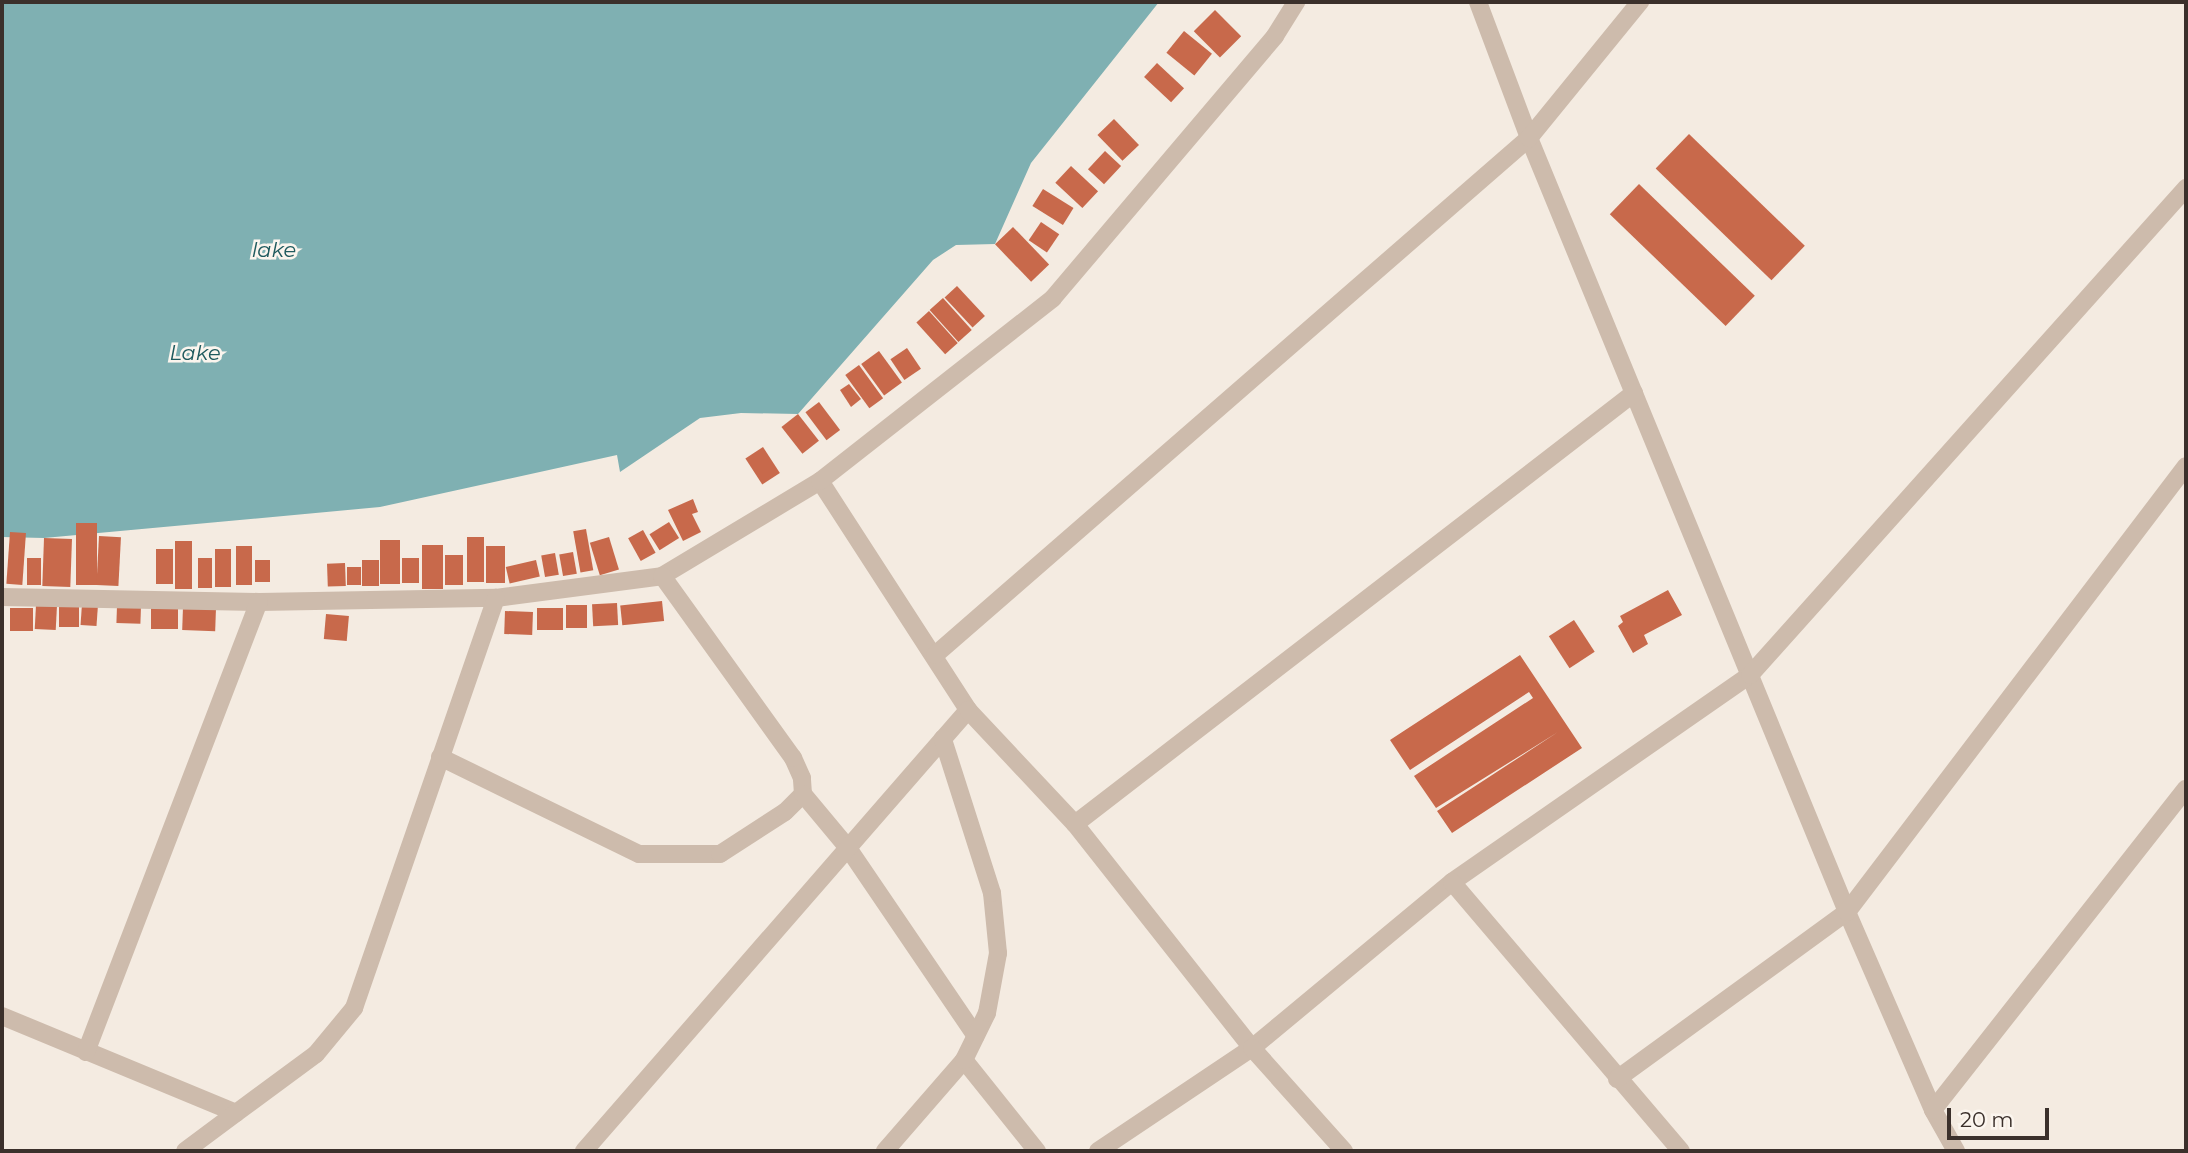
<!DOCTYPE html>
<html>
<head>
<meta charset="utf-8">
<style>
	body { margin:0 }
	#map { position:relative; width:2188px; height:1153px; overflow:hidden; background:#f4ebe1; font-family:Montserrat,sans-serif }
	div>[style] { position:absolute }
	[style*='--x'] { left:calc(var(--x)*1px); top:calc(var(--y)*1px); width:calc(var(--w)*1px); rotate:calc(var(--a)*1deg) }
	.water>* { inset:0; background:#7fb0b2 }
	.building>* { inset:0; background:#c8694b; transform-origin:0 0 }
	.minor>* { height:18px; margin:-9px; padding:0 9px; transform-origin:9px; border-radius:9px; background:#cdbbac }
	span { translate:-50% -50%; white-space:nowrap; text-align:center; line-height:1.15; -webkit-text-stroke:5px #fbf5ee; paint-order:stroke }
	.water-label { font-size:21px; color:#1f5a5e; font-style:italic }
	.frame { position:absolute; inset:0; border:4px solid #3b302b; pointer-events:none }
	.scale { position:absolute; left:1947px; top:1108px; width:102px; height:32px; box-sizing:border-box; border:4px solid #3b302b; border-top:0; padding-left:9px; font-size:21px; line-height:24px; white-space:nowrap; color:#3b302b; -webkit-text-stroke:5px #fbf5ee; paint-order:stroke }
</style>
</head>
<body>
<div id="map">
	<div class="water">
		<i style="clip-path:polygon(2px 2px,1159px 2px,1031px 163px,995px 244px,956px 245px,933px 260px,798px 414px,741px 413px,700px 418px,620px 472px,617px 455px,380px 507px,44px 538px,2px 537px)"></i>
	</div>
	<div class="building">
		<i style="left:1215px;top:10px;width:37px;height:30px;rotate:45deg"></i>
		<i style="left:1184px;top:31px;width:36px;height:28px;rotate:39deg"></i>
		<i style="left:1157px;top:63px;width:37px;height:19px;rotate:43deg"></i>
		<i style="left:1114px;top:119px;width:36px;height:23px;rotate:46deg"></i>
		<i style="left:1689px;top:134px;width:161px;height:48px;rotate:44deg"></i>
		<i style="left:1105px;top:151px;width:22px;height:25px;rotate:43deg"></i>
		<i style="left:1071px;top:166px;width:37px;height:23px;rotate:43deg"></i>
		<i style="left:1639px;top:184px;width:161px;height:42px;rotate:44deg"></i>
		<i style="left:1043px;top:189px;width:36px;height:20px;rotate:32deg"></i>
		<i style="left:1041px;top:222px;width:22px;height:22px;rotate:34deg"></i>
		<i style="left:1013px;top:227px;width:52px;height:25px;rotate:46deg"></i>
		<i style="left:957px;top:286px;width:41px;height:17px;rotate:47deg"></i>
		<i style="left:943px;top:298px;width:43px;height:18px;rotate:48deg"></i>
		<i style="left:929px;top:311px;width:43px;height:17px;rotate:48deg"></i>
		<i style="left:907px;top:348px;width:25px;height:20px;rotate:56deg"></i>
		<i style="left:879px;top:351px;width:39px;height:22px;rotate:54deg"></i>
		<i style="left:859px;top:365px;width:41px;height:17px;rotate:54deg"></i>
		<i style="clip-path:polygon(849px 384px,861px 399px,851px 407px,840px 390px)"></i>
		<i style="left:819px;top:402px;width:35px;height:17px;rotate:53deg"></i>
		<i style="left:798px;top:414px;width:34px;height:21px;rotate:52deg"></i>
		<i style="left:763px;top:447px;width:31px;height:21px;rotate:57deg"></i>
		<i style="clip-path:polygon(693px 499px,698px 512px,692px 514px,701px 532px,683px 541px,668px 510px)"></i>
		<i style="left:669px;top:522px;width:19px;height:23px;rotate:58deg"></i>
		<i style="left:76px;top:523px;width:21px;height:62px"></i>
		<i style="left:586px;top:529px;width:42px;height:13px;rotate:80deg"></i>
		<i style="left:643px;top:530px;width:26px;height:17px;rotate:61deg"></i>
		<i style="left:10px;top:532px;width:16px;height:52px;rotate:4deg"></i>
		<i style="left:99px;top:536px;width:22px;height:49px;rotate:3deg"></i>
		<i style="left:467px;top:537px;width:17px;height:45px"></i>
		<i style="left:609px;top:537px;width:34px;height:20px;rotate:73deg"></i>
		<i style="left:44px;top:538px;width:28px;height:48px;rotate:2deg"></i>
		<i style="left:380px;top:540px;width:20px;height:44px"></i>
		<i style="left:175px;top:541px;width:17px;height:48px"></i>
		<i style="left:422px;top:545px;width:21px;height:44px"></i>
		<i style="left:236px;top:546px;width:16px;height:39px"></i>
		<i style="left:486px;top:546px;width:19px;height:37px"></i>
		<i style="left:156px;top:549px;width:17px;height:35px"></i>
		<i style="left:215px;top:549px;width:16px;height:38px"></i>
		<i style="left:573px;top:552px;width:22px;height:14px;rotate:80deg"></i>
		<i style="left:555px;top:553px;width:22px;height:14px;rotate:80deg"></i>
		<i style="left:445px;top:555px;width:18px;height:30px"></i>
		<i style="left:27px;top:558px;width:14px;height:27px"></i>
		<i style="left:198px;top:558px;width:14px;height:30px"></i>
		<i style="left:419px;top:558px;width:25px;height:17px;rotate:90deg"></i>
		<i style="left:255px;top:560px;width:15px;height:22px"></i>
		<i style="left:362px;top:560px;width:17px;height:26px"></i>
		<i style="left:536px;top:560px;width:17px;height:31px;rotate:77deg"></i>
		<i style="left:345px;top:563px;width:23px;height:18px;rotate:88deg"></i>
		<i style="left:361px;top:567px;width:18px;height:14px;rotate:90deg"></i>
		<i style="clip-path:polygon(1668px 590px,1682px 615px,1644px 635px,1648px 644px,1633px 653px,1618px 626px,1623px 622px,1620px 616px)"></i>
		<i style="left:662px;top:601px;width:20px;height:42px;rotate:84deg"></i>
		<i style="left:617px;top:603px;width:22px;height:25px;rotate:87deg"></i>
		<i style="left:82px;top:604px;width:16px;height:21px;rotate:4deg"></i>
		<i style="left:36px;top:605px;width:21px;height:24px;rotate:3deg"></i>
		<i style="left:59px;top:605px;width:20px;height:22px"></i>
		<i style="left:566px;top:605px;width:21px;height:23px"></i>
		<i style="left:117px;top:606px;width:24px;height:17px;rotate:2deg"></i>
		<i style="left:151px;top:607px;width:27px;height:22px"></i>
		<i style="left:183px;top:607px;width:33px;height:23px;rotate:2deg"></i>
		<i style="left:10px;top:608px;width:23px;height:23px"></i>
		<i style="left:563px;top:608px;width:22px;height:26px;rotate:90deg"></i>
		<i style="left:505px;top:611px;width:28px;height:23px;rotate:2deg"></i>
		<i style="left:326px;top:614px;width:23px;height:25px;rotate:5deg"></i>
		<i style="left:1574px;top:620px;width:38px;height:30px;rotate:57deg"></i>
		<i style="clip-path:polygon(1520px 655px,1582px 748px,1452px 833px,1437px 811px,1558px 732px,1436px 808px,1414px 776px,1533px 698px,1529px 692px,1410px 770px,1390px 740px)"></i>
	</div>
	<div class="minor">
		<i style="--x:1478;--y:2;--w:145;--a:69.4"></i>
		<i style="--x:1529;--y:138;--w:837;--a:67.66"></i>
		<i style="--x:1847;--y:912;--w:216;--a:66.5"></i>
		<i style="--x:1933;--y:1110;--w:47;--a:60.7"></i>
		<i style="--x:820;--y:481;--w:273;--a:57.1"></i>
		<i style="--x:2;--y:597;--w:257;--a:1.1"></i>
		<i style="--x:259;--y:602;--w:237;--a:-1"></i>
		<i style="--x:496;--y:598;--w:167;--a:-7.5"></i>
		<i style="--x:662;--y:576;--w:184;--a:-31"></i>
		<i style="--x:820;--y:481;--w:296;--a:-38.1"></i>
		<i style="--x:1053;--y:298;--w:343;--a:-49.7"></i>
		<i style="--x:1275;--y:36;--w:40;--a:-58"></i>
		<i style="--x:935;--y:655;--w:787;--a:-41.04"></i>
		<i style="--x:1529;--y:138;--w:176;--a:-50.8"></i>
		<i style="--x:440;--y:757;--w:221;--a:26"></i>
		<i style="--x:639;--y:854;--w:81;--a:0"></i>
		<i style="--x:720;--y:854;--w:77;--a:-32.9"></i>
		<i style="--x:785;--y:812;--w:25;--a:-45"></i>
		<i style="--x:803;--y:794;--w:16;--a:-94"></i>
		<i style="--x:802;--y:778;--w:22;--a:-114"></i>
		<i style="--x:793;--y:758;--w:224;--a:-125.7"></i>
		<i style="--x:803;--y:794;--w:70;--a:50.2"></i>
		<i style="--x:848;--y:848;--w:227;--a:55.8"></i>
		<i style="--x:1075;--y:824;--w:285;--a:51.7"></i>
		<i style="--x:1252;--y:1048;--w:260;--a:-39.7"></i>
		<i style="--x:1452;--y:882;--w:363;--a:-34.8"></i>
		<i style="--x:1750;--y:675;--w:654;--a:-48.16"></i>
		<i style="--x:1452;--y:882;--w:353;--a:49.6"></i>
		<i style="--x:2;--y:1016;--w:253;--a:22.5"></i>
		<i style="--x:236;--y:1113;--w:99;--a:-36.4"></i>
		<i style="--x:316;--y:1054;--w:60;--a:-50.4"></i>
		<i style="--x:354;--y:1008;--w:434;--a:-70.9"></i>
		<i style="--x:86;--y:1052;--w:482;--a:-69"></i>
		<i style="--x:964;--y:1060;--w:117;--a:51.3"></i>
		<i style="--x:1617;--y:1079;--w:284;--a:-36"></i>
		<i style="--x:1847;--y:912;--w:560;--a:-52.76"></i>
		<i style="--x:1933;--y:1110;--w:409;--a:-51.8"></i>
		<i style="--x:185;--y:1151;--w:64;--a:-36.7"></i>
		<i style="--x:584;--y:1151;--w:585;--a:-48.95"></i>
		<i style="--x:968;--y:710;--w:156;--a:46.8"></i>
		<i style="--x:1075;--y:824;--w:706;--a:-37.63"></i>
		<i style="--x:885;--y:1151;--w:121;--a:-49"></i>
		<i style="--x:964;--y:1060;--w:52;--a:-63.9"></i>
		<i style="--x:987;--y:1013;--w:61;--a:-79.6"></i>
		<i style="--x:998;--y:953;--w:60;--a:-95.7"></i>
		<i style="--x:992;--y:893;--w:162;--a:-107.7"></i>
		<i style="--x:1098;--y:1151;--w:185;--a:-33.8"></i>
		<i style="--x:1252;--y:1048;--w:138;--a:48.2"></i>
	</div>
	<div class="water-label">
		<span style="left:274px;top:250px">lake</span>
		<span style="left:195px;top:353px">Lake</span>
	</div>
	<div class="frame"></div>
	<div class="scale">20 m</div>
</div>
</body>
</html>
